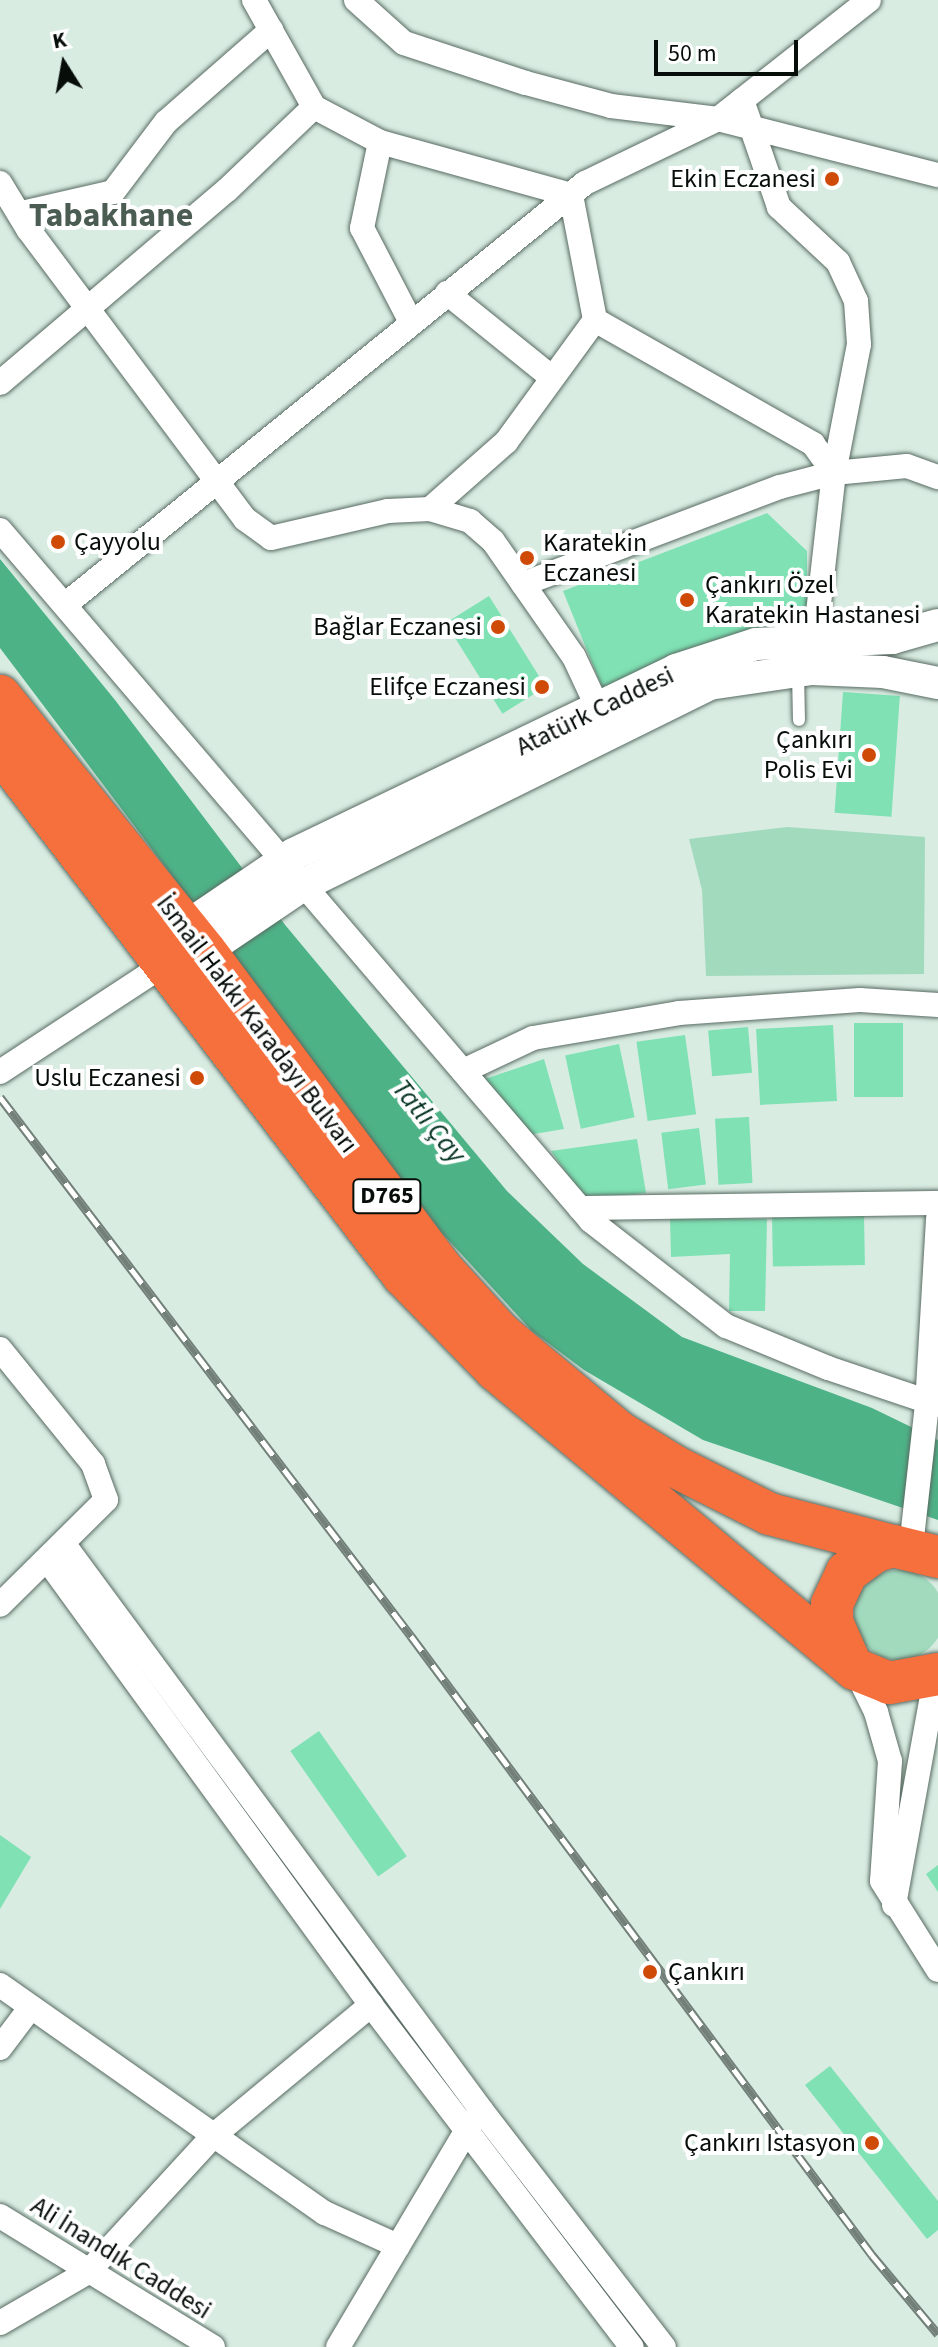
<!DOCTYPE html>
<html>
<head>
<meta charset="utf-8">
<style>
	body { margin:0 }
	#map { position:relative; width:938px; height:2347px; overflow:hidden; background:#d8ece2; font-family:"Source Sans 3",sans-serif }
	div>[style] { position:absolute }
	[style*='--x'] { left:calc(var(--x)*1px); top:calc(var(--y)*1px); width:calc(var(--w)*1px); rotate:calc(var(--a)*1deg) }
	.green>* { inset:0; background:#a1dabd }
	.round { border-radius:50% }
	.water>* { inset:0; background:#4eb287 }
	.building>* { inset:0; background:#7fe1b4; transform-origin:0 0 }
	.roads { filter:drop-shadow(0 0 2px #596b62) drop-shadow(0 0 2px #596b62) }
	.lane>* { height:12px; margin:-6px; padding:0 6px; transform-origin:6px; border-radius:6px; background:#fff }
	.street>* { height:24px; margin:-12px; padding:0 12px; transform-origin:12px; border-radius:12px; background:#fff }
	.secondary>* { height:32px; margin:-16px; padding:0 16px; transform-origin:16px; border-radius:16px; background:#fff }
	.highway>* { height:42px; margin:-21px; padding:0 21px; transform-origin:21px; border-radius:21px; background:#f6703e }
	.rail>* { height:9px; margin-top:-4.5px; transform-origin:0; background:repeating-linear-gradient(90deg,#fff 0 18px,#738079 0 36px); box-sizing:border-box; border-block:2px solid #738079 }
	.dots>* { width:22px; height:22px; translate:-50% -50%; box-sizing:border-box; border:4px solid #fff; border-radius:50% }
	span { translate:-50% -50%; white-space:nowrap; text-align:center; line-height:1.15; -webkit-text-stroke:8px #fff; paint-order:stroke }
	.shield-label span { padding:2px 6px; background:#fff; border:2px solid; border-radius:6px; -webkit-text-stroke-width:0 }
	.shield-label { font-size:24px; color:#070e0a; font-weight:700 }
	.poi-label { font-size:26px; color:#070e0a }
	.right { translate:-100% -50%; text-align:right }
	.left { translate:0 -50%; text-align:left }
	.street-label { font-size:26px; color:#070e0a }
	.water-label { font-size:28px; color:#043221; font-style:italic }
	.district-label { font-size:34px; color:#4b5c53; font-weight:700 }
	.north { position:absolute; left:24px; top:24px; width:80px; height:80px; -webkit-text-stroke:6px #fff; paint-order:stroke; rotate:349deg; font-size:22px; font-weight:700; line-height:32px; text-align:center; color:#070e0a }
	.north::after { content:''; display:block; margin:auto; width:28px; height:36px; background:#070e0a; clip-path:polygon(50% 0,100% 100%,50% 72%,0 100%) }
	.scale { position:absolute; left:654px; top:40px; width:144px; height:36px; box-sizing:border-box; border:4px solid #070e0a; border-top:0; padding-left:10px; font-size:24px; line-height:28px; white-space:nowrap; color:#070e0a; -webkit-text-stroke:6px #fff; paint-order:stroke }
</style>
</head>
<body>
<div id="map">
	<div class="green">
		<i style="clip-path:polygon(787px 827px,925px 837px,924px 974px,706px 976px,702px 890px,689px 839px)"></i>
		<i class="round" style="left:854px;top:1570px;width:90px;height:90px"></i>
	</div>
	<div class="water">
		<i style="clip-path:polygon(0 559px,115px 700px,286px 926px,507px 1191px,583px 1264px,682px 1337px,872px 1408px,938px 1440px,938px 1520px,703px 1440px,584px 1370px,532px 1331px,441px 1232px,0 648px)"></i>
	</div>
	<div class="building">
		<i style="clip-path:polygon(767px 513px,807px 551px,807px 609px,603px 690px,563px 591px)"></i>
		<i style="left:489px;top:596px;width:107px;height:51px;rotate:58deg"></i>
		<i style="left:843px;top:692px;width:57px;height:121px;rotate:4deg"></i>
		<i style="left:854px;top:1023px;width:49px;height:74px"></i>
		<i style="left:833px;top:1025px;width:76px;height:77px;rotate:87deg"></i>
		<i style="left:748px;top:1027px;width:46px;height:40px;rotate:85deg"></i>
		<i style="left:685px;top:1035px;width:80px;height:49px;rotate:82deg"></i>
		<i style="left:619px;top:1044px;width:75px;height:55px;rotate:78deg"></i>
		<i style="clip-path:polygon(544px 1059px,564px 1129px,528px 1135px,485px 1079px)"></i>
		<i style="left:749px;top:1117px;width:66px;height:34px;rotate:87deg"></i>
		<i style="left:699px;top:1128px;width:57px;height:38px;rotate:83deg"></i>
		<i style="clip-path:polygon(637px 1139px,646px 1193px,585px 1199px,551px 1151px)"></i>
		<i style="left:864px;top:1214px;width:51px;height:92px;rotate:89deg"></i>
		<i style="clip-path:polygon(670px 1218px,767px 1219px,765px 1311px,729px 1311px,730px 1254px,671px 1257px)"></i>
		<i style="left:319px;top:1731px;width:153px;height:35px;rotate:55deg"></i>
		<i style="clip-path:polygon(0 1835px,31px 1857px,0 1909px)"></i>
		<i style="clip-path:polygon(938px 1865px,938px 1892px,926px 1874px)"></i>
		<i style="clip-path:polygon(830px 2066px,938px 2201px,938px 2230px,927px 2239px,805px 2085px)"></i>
	</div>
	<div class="roads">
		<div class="lane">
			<i style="--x:798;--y:673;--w:47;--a:88.8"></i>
		</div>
		<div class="street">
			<i style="--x:254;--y:0;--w:123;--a:60.7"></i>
			<i style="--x:314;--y:107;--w:75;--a:27.9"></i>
			<i style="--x:380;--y:142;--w:198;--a:15.5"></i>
			<i style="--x:571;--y:195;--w:127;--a:79.1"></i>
			<i style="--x:595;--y:320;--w:151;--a:126.1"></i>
			<i style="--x:506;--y:442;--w:101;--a:138.6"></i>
			<i style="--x:356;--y:0;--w:64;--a:41.9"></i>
			<i style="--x:404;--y:43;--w:128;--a:18.2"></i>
			<i style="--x:526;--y:83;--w:88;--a:15.1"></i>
			<i style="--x:611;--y:106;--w:108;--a:6.9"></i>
			<i style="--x:718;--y:119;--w:227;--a:14.3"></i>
			<i style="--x:380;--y:142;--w:88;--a:101.8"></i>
			<i style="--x:362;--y:228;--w:106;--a:62.5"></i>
			<i style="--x:0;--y:183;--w:54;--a:58.7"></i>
			<i style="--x:28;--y:229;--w:362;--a:53.2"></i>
			<i style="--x:245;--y:519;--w:32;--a:36"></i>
			<i style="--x:271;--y:538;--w:120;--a:-13"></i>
			<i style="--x:388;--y:511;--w:42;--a:-2.7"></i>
			<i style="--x:430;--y:509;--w:42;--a:16.7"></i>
			<i style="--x:470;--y:521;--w:30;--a:41"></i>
			<i style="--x:493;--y:541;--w:141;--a:55.1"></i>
			<i style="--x:574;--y:657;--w:54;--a:64.9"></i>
			<i style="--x:22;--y:213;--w:93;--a:-13"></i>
			<i style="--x:113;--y:192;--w:88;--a:-52.9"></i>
			<i style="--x:166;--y:122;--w:140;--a:-41.2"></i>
			<i style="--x:447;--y:293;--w:134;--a:38.9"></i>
			<i style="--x:595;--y:320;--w:251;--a:29.6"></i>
			<i style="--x:813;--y:444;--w:36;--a:54"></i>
			<i style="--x:834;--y:473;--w:131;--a:-79"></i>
			<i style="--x:859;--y:344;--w:43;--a:-94"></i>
			<i style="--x:856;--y:301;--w:43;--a:-114.8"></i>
			<i style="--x:838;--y:262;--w:81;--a:-137"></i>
			<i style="--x:779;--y:207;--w:113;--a:-109.1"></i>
			<i style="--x:0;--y:383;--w:298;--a:-40.4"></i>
			<i style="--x:227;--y:190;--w:120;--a:-43.7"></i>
			<i style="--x:0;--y:530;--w:909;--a:49.46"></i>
			<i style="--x:591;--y:1221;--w:171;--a:37.9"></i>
			<i style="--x:726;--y:1326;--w:110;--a:22.4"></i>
			<i style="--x:828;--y:1368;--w:116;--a:18.6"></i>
			<i style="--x:523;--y:584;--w:275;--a:-20.7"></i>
			<i style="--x:780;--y:487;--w:56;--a:-14.5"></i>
			<i style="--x:834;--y:473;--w:73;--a:-5.5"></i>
			<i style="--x:907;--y:466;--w:33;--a:20"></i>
			<i style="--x:66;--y:604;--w:668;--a:-39.05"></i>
			<i style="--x:585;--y:183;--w:148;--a:-25.7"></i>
			<i style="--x:718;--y:119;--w:192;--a:-38.2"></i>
			<i style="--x:815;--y:639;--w:167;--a:-83.5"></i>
			<i style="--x:463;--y:1071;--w:77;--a:-25.2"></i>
			<i style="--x:533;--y:1038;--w:148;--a:-9.7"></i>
			<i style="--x:679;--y:1013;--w:181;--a:-4.1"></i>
			<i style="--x:860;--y:1000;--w:78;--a:3.7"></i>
			<i style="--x:0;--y:1072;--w:197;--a:-33.2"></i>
			<i style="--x:580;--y:1208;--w:358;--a:-0.8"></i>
			<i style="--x:0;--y:1349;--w:148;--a:51"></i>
			<i style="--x:93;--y:1464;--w:38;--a:70"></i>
			<i style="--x:106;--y:1500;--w:149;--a:135.3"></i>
			<i style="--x:65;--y:1546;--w:702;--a:53.57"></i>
			<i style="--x:482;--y:2111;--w:298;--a:52.4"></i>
			<i style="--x:911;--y:1547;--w:143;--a:-83.6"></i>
			<i style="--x:927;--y:1405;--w:187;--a:-86.6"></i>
			<i style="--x:48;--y:1561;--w:549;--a:53.96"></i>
			<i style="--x:371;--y:2005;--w:430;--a:52.7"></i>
			<i style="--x:856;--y:1671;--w:46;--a:64"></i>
			<i style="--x:876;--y:1712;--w:51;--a:74.1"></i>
			<i style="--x:890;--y:1761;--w:120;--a:93.8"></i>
			<i style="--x:882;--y:1881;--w:105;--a:57.8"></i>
			<i style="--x:894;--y:1905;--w:234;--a:-79.7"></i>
			<i style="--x:0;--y:1985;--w:397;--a:35.1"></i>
			<i style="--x:325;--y:2213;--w:80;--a:24.3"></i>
			<i style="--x:0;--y:2048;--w:51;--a:-52.9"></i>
			<i style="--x:0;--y:2216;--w:250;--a:31.6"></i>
			<i style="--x:0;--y:2323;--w:102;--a:-30.1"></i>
			<i style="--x:88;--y:2272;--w:186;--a:-47.4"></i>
			<i style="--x:214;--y:2135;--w:204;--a:-39.6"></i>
			<i style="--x:338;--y:2347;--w:263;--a:-59.3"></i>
		</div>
		<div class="secondary">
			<i style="--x:175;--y:947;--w:23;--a:-61"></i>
			<i style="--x:186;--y:927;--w:130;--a:-34.1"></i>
			<i style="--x:294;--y:854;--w:424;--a:-25.7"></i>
			<i style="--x:676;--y:670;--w:84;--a:-18"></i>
			<i style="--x:756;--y:644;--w:136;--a:-2.5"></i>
			<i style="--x:892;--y:638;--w:48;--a:-15.8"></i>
			<i style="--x:183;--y:958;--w:23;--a:-18"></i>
			<i style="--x:205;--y:951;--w:118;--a:-34"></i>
			<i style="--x:303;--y:885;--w:453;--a:-26.3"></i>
			<i style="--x:709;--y:684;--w:104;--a:-8.3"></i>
			<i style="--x:812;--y:669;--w:71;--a:2.4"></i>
			<i style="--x:883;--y:672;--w:56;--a:11.3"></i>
		</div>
		<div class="highway">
			<i style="--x:0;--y:696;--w:327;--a:51.2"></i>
			<i style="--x:205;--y:951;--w:397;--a:53.3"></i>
			<i style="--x:442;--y:1269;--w:86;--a:47.8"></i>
			<i style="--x:500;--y:1333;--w:155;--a:39.8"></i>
			<i style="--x:619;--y:1432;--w:65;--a:31.7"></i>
			<i style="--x:674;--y:1466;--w:107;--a:26.6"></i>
			<i style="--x:770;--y:1514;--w:127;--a:14.6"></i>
			<i style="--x:0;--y:750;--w:662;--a:52.49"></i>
			<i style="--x:403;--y:1275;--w:133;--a:45.6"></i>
			<i style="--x:496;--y:1370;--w:467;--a:39.8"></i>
			<i style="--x:855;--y:1669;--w:37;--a:22"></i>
			<i style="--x:889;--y:1683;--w:50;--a:-10.4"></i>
			<i style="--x:851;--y:1665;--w:47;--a:-113.8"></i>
			<i style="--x:832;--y:1622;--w:18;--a:-90"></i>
			<i style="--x:832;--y:1604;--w:35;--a:-65"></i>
			<i style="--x:847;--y:1572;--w:36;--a:-36"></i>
			<i style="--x:876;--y:1551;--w:18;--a:-16"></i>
			<i style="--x:893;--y:1546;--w:46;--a:13.7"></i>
		</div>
	</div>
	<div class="rail">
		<i style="--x:0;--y:1097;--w:678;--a:52.67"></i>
		<i style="--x:411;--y:1636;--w:772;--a:53.32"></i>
		<i style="--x:872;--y:2255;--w:103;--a:50.1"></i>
	</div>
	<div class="dots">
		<i style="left:832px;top:179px;background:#cf4a07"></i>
		<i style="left:58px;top:542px;background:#cf4a07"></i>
		<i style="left:527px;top:558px;background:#cf4a07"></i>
		<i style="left:687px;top:600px;background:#cf4a07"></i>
		<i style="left:498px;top:627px;background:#cf4a07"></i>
		<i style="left:542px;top:687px;background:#cf4a07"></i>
		<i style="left:869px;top:755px;background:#cf4a07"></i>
		<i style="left:197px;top:1078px;background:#cf4a07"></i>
		<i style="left:650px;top:1972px;background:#cf4a07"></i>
		<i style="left:872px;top:2143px;background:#cf4a07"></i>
	</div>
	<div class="shield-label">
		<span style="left:387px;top:1196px">D765</span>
	</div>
	<div class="poi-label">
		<span class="right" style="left:816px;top:179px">Ekin Eczanesi</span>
		<span class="left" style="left:74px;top:542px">Çayyolu</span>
		<span class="left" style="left:543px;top:558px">Karatekin<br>Eczanesi</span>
		<span class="left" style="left:705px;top:600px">Çankırı Özel<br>Karatekin Hastanesi</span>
		<span class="right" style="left:482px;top:627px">Bağlar Eczanesi</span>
		<span class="right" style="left:526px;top:687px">Elifçe Eczanesi</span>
		<span class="right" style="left:853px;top:755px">Çankırı<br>Polis Evi</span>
		<span class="right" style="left:181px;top:1078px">Uslu Eczanesi</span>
		<span class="left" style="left:668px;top:1972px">Çankırı</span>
		<span class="right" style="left:856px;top:2143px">Çankırı Istasyon</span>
	</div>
	<div class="street-label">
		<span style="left:595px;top:711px;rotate:-26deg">Atatürk Caddesi</span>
		<span style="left:257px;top:1024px;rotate:53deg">İsmail Hakkı Karadayı Bulvarı</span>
		<span style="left:121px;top:2258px;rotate:32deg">Ali İnandık Caddesi</span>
	</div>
	<div class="water-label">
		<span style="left:429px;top:1121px;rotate:51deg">Tatlı Çay</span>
	</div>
	<div class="district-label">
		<span style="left:111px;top:216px">Tabakhane</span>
	</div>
	<div class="north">K</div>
	<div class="scale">50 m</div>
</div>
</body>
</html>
